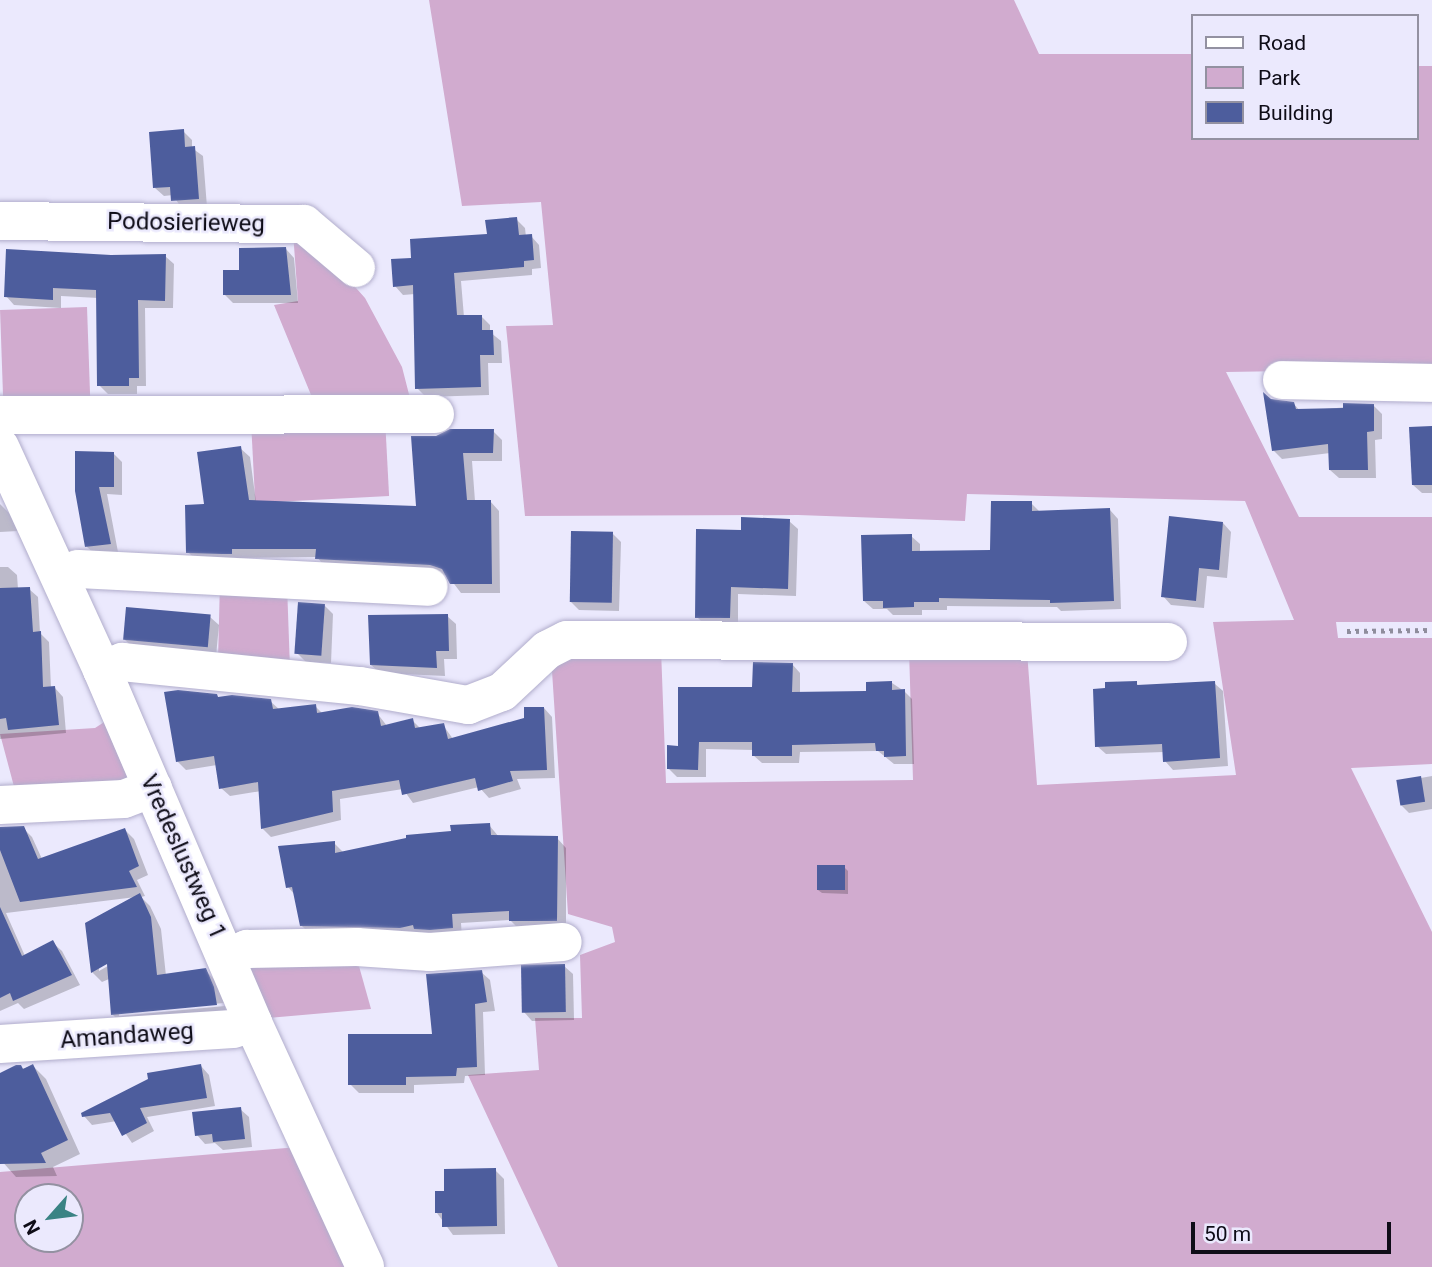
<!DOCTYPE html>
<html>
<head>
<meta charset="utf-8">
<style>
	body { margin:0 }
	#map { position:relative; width:1432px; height:1267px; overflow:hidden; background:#ebe9fd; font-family:Roboto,sans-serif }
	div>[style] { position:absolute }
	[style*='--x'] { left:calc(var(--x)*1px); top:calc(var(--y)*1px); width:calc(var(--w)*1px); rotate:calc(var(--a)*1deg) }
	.green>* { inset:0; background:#d1abcf; transform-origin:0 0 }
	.shadow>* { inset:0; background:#0003 }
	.building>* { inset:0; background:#4d5d9d; transform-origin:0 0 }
	.path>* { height:4.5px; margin-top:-2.25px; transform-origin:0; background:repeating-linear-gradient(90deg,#8f8d9d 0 3.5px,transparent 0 8.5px) }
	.roads { filter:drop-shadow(0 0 2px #b1adcc) drop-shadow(0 0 2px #b1adcc) }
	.minor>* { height:38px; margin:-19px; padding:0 19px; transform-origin:19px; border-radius:19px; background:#fff }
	span { translate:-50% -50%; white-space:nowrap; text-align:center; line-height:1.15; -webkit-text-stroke:5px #ebe9fd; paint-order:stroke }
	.street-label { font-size:24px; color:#0e0c17 }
	.legend { position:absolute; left:1191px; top:14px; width:228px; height:126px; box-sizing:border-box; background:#ebe9fd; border:2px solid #9391a1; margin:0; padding:9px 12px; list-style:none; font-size:21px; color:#0e0c17 }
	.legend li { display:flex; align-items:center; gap:14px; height:35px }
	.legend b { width:35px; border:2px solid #9391a1 }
	.north { position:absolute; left:14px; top:1183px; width:70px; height:70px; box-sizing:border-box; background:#ebe9fd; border:2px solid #9391a1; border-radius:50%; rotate:242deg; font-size:19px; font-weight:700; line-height:28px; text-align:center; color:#0e0c17 }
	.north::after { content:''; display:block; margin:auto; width:24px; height:32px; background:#3a8384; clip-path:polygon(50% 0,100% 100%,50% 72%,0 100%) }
	.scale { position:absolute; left:1191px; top:1222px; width:200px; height:32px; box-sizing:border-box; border:4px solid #0e0c17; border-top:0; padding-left:9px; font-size:21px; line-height:24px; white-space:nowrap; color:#0e0c17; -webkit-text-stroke:5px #ebe9fd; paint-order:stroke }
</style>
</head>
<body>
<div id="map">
	<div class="green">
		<i style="clip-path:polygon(429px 0,1014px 0,1039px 54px,1192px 54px,1192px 138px,1416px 138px,1416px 66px,1432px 66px,1432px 369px,1226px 372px,1299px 517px,1432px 517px,1432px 622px,1336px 622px,1338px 638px,1432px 638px,1432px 764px,1351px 768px,1432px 932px,1432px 1267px,558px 1267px,468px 1075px,539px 1070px,535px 1018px,582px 1018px,580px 955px,615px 942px,612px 927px,568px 914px,551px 656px,661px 649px,666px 783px,913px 780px,909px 650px,1027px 651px,1037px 785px,1236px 775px,1213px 622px,1294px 620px,1245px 501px,967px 494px,965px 521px,798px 515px,525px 516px,506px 326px,553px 325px,541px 202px,462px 206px)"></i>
		<i style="clip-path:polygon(305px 231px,365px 298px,402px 367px,412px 406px,316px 407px,274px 305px,298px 301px,293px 232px)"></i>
		<i style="left:87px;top:307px;width:101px;height:87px;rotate:88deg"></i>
		<i style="left:385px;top:418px;width:78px;height:134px;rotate:87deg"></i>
		<i style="clip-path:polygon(220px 581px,287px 585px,290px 669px,218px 661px)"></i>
		<i style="clip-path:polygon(112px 717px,138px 778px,16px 794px,0 734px,95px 728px)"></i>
		<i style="clip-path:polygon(241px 959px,357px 959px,371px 1009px,268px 1018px)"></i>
		<i style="clip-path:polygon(evenodd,298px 1147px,351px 1267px,0 1267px,0 1172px,298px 1147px,28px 1197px,70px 1197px,70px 1239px,28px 1239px,28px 1197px)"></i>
	</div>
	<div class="shadow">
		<i style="clip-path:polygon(183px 131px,192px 140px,192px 148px,203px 156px,207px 207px,182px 209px,173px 195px,164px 196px,155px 188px)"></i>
		<i style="clip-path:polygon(516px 219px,525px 228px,526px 237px,531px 236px,539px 245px,541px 268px,532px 269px,532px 275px,461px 281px,464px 317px,481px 316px,490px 325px,490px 332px,501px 341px,502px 363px,488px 363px,489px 395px,426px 397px,417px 388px,415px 294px,403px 295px,395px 286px,413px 260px,488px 236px)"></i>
		<i style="clip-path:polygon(286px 249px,294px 258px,298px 303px,233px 303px,225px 295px,241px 272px)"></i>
		<i style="clip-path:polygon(110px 256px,165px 256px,174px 264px,173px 308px,145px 308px,146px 386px,137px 386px,137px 394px,108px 394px,99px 385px,98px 298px,61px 296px,61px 308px,14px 305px,6px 296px)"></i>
		<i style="clip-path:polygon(1294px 404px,1300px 411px,1373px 405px,1382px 414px,1382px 439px,1375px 440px,1376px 478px,1339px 478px,1330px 470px,1330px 453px,1282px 459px,1274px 451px)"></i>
		<i style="clip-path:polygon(1432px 428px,1432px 493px,1422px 493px,1413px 485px)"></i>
		<i style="clip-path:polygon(493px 431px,502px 440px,502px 461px,472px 461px,475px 501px,490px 501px,499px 511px,500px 593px,461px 593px,448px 576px,441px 574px,326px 568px,317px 557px,240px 558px,241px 563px,197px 561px,188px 552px,206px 506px,240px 448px,250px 457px,256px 502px,418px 508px,436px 438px)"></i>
		<i style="clip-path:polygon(113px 453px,122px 462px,122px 495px,107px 494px,118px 552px,96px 555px,87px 547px,76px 491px)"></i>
		<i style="clip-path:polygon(1031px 503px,1041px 513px,1110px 510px,1118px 519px,1121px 609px,1061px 611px,1057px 607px,947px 606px,947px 610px,922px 610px,922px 615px,893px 615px,887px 609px,873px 609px,864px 601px,911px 536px,920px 544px,920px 553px,992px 552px)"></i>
		<i style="clip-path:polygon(0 504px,9px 513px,18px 531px,0 532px)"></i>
		<i style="clip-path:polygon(789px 521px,798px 529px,796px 596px,738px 594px,738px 626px,706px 626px,697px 617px,742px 532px)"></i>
		<i style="clip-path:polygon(1223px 523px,1231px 532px,1227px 578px,1207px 576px,1204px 608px,1171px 605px,1163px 596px)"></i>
		<i style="clip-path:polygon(613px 534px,621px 542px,619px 611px,579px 610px,570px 601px)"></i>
		<i style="clip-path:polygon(0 567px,8px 567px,17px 575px,18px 589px,29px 589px,38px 597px,40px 633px,49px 642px,51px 688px,55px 688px,63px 697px,66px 733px,0 739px)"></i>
		<i style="clip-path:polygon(324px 605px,333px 614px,331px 663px,306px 662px,297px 653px)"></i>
		<i style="clip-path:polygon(447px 616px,456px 624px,457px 659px,444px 659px,445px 676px,380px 673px,371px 665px)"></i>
		<i style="clip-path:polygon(210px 617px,219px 625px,216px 656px,134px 648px,125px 640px)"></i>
		<i style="clip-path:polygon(792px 664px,800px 673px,800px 694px,868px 693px,892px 683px,904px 691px,912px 699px,914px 764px,894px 764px,878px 751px,800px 752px,799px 763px,762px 763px,753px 755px,754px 750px,706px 749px,706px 777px,677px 777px,669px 769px,679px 747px,754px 689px)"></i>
		<i style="clip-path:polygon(1136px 683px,1140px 687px,1214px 683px,1223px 691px,1228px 766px,1173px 770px,1165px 761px,1164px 752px,1106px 754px,1097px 746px)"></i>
		<i style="clip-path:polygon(216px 695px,220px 699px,270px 701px,280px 710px,315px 706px,323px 714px,377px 713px,387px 726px,412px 720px,421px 729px,443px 725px,453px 739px,526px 720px,544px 708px,552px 717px,555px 778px,517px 779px,521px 789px,489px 798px,479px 787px,413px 803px,403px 789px,340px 799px,341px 820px,271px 837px,262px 828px,261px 791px,230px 796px,221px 788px,217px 765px,186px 770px,177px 761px)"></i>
		<i style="clip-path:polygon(1432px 776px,1432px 809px,1409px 813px,1401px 805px,1398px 782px)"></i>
		<i style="clip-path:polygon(489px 825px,499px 837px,557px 838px,566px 848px,566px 929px,520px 930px,510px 920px,461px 923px,462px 937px,311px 935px,301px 925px,295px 895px,288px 887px,334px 843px,344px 853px)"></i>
		<i style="clip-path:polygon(evenodd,23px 828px,32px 837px,42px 859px,125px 830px,134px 839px,148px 875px,137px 880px,145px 896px,141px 897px,150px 906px,161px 929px,166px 976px,205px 970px,216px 981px,224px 1003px,119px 1012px,119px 1016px,225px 1006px,226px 1016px,123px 1025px,112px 1014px,109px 979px,102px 982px,92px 972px,136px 897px,6px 913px,25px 956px,52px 942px,62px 951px,80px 985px,24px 1009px,18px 1003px,0 1011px,0 829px,23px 828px,114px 959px,115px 962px,99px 971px,99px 967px,114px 959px)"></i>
		<i style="clip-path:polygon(844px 867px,848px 871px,848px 894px,822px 893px,818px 890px)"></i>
		<i style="clip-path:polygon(564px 966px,573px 974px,574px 1020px,532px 1021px,524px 1012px)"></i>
		<i style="clip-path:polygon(481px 972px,490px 980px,495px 1011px,483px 1012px,485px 1075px,465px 1076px,464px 1083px,414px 1085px,414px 1093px,359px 1093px,350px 1084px,434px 1036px)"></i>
		<i style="clip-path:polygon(33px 1066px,46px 1079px,80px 1154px,53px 1167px,57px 1176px,16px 1177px,0 1159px,0 1074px)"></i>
		<i style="clip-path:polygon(201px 1066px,209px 1075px,215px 1106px,147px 1117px,154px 1131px,132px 1143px,117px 1121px,92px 1125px,84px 1116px)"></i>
		<i style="clip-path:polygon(240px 1109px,249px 1117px,252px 1147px,223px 1150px,215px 1143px,205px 1144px,197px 1135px)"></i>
		<i style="clip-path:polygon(495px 1170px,504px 1179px,505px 1234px,453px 1235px,437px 1213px,446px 1193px)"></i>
	</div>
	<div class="building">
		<i style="clip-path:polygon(184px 129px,185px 147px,195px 146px,199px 199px,171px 201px,170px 187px,153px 188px,149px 132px)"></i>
		<i style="clip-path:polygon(517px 217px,519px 235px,532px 234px,534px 260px,524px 261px,524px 267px,454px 273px,457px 315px,482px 315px,482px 330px,493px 330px,494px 355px,480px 355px,481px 387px,415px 389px,413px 285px,393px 287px,391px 259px,411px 258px,410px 239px,487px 234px,485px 220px)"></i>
		<i style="clip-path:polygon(286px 247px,291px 295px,223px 295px,223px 270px,239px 270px,239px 248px)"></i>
		<i style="clip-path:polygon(6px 249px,111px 255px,166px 254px,165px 301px,138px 300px,139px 378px,129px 378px,129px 386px,97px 386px,96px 290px,53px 288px,53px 300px,4px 297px)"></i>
		<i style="clip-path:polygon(1263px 392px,1271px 399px,1294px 402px,1296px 409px,1343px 408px,1343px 403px,1374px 404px,1374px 431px,1367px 432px,1368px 470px,1329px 470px,1328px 444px,1272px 451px)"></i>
		<i style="clip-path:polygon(1432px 426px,1432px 485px,1412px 485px,1409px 427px)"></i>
		<i style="clip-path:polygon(450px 429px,494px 429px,493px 453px,463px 453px,467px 500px,491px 500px,492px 584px,450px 584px,442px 569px,430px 565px,315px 559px,316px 549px,232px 549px,232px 554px,222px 554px,186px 553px,185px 505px,204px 504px,197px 452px,241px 446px,249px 500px,416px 506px,411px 436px,436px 436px)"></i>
		<i style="clip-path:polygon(75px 451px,114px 452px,114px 487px,99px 487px,111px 544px,85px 547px,75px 491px)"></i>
		<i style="clip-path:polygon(991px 501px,1032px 501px,1032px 511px,1110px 508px,1114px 601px,1050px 603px,1050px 600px,939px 598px,939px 602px,914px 602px,914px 607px,883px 608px,883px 601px,863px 601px,861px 535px,912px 534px,912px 551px,990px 550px)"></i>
		<i style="clip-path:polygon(1169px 516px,1223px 522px,1219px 570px,1199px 568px,1196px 601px,1161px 597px)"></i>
		<i style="clip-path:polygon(741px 517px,790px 519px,788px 589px,731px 587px,730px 618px,695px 618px,696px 529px,741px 530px)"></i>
		<i style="left:571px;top:531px;width:42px;height:71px;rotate:1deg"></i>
		<i style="clip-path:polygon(30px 587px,33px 632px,41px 631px,43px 687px,55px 686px,59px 725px,8px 730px,6px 718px,0 719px,0 588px)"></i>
		<i style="left:298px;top:602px;width:27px;height:52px;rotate:4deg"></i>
		<i style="left:126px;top:607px;width:85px;height:33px;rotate:5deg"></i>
		<i style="clip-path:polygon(448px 614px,449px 651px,436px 651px,437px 668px,370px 665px,368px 615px)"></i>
		<i style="clip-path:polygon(753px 662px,793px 663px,792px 692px,866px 691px,866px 682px,892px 681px,892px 690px,905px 689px,906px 756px,884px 757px,884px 751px,876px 751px,875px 743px,792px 745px,792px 756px,752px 756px,752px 742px,699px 742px,698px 770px,667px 769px,667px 745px,678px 746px,678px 687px,752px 687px)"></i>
		<i style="clip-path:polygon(1137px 681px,1137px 685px,1215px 681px,1220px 758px,1163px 762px,1162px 744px,1095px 747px,1093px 689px,1105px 688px,1105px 682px)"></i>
		<i style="clip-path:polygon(178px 690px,217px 694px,218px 697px,232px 695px,271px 699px,273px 709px,316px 704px,317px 713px,352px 707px,378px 711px,381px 726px,413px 718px,415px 728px,444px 723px,448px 739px,524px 718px,524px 707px,544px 707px,547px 770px,510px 771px,513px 781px,478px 791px,475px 778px,402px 795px,399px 780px,332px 791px,333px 812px,261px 829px,258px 782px,219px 789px,214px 756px,176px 762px,164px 692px)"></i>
		<i style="left:1421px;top:776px;width:26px;height:25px;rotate:81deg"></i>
		<i style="clip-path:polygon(490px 823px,491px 835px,558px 836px,557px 921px,509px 921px,509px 911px,452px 914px,453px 928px,430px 930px,414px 929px,413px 925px,400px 928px,300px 926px,292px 887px,286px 888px,278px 846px,335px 841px,335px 853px,406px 838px,406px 835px,451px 831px,450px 825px)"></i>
		<i style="clip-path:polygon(24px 826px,38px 859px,125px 828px,139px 866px,129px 871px,137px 887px,20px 902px,0 850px,0 827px)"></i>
		<i style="left:817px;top:865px;width:28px;height:25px"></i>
		<i style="clip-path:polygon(140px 893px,151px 917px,157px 975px,206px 968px,214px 987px,217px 1005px,111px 1015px,107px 964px,91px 973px,85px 923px)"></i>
		<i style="clip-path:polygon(0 907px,22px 956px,53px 940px,72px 975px,13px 1001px,10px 993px,0 998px)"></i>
		<i style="left:565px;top:964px;width:48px;height:44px;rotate:89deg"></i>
		<i style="clip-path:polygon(482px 970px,487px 1002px,475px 1004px,477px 1067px,457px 1068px,456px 1076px,406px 1077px,406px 1085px,348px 1085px,348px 1034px,432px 1034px,426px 974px)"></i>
		<i style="clip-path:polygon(33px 1064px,68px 1140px,41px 1153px,46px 1163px,0 1164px,0 1073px,16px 1065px,21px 1065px,23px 1069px)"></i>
		<i style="clip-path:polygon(201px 1064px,207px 1098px,140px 1108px,147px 1123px,122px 1136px,110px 1113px,82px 1117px,81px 1113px,148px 1079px,147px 1073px)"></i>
		<i style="clip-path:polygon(241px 1107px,245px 1139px,213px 1142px,212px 1134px,195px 1136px,192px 1112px)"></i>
		<i style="clip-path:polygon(496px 1168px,497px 1226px,442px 1227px,442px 1213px,435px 1213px,435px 1191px,444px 1191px,444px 1169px)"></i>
	</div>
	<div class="path">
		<i style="--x:1347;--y:631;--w:85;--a:-0.7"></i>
	</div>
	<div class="roads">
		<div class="minor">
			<i style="--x:0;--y:221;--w:304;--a:0.6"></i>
			<i style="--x:304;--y:224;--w:68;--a:40.2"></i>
			<i style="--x:1282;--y:380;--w:150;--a:1.1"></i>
			<i style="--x:0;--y:415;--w:435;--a:-0.1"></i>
			<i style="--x:0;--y:447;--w:245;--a:65.4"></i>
			<i style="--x:102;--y:670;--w:384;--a:66.8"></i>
			<i style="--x:253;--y:1023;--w:268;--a:65.3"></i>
			<i style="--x:60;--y:575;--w:19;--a:-18"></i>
			<i style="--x:78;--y:569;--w:351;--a:2.9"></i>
			<i style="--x:102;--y:670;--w:22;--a:-22"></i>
			<i style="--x:122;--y:662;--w:239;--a:5.8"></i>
			<i style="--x:360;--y:686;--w:110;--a:10"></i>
			<i style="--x:468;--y:705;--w:36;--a:-21"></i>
			<i style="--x:502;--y:692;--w:62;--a:-43"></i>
			<i style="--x:547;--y:650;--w:22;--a:-27"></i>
			<i style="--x:567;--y:640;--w:601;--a:0.19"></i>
			<i style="--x:0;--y:805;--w:124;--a:-2.8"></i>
			<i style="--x:124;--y:799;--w:31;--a:-21"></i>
			<i style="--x:227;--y:957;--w:22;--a:-22"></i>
			<i style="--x:247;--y:949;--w:110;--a:-1"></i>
			<i style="--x:357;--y:947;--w:73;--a:3.9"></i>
			<i style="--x:430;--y:952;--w:133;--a:-4.3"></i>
			<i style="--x:0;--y:1044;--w:233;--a:-3.7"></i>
			<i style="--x:233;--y:1029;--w:21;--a:-17"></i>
		</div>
	</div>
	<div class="street-label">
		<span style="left:186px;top:223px;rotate:1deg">Podosierieweg</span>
		<span style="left:183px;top:857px;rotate:66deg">Vredeslustweg 1</span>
		<span style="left:127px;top:1036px;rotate:-4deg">Amandaweg</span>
	</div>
	<ul class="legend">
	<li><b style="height:9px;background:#fff"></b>Road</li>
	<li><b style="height:19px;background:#d1abcf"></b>Park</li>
	<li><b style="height:19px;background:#4d5d9d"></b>Building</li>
	</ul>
	<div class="north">N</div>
	<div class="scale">50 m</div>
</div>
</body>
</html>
